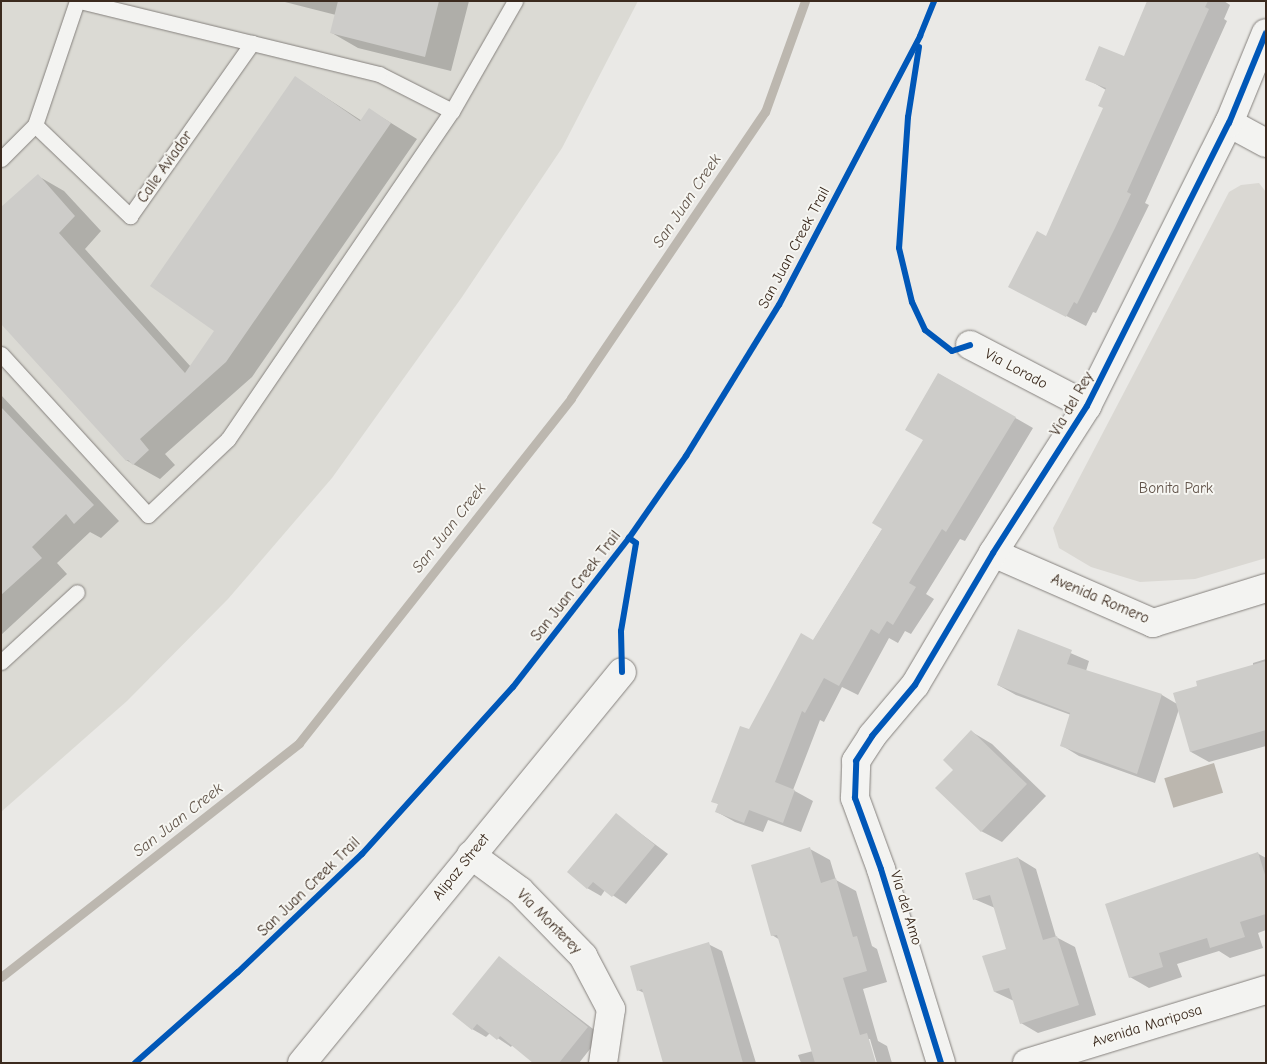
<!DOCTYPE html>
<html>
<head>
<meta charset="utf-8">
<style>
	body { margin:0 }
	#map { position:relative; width:1267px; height:1064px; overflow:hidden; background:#eae9e6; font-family:"Comic Neue",sans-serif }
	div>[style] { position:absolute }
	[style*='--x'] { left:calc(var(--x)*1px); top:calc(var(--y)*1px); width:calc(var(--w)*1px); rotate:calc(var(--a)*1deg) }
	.built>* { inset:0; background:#dbdad4 }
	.green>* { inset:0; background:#dad8d3 }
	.water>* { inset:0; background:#bcb7af; transform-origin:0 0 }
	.shadow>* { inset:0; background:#0003 }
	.stream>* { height:9px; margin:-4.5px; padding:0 4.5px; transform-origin:4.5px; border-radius:4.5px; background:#bcb7af }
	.building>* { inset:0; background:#cdccc9 }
	.roads { filter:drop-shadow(0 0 1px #85817d) drop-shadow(0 0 1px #85817d) }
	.service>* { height:15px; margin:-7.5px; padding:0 7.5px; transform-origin:7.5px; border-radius:7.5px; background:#f3f3f1 }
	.minor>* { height:28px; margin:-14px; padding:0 14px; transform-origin:14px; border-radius:14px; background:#f3f3f1 }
	.tertiary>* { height:28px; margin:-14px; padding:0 14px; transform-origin:14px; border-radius:14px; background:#f3f3f1 }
	.cycleway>* { height:6px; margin:-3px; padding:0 3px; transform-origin:3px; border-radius:3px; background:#0057b8 }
	span { translate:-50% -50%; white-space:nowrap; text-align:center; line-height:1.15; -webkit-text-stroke:4px #f6f6f2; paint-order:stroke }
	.street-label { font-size:15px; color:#3b2a1e }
	.park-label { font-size:15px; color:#605248 }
	.water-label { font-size:16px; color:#615449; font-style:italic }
	.frame { position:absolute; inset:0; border:2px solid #3b2a1e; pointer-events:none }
</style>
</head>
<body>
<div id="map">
	<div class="built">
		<i style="clip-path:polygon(1px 1px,638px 1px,562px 148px,462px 297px,332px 478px,228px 599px,127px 701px,1px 812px)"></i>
	</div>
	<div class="green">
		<i style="clip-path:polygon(1259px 183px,1266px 192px,1266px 558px,1195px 579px,1140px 582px,1091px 567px,1059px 548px,1053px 528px,1229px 192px,1241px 185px)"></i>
	</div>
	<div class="water">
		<i style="left:1214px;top:763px;width:31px;height:52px;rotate:73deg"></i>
	</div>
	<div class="shadow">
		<i style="clip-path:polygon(281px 1px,469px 1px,451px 71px,358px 48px,332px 33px,336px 15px)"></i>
		<i style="clip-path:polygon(1148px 1px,1224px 1px,1230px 5px,1224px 19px,1227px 21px,1145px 203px,1149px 205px,1096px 313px,1093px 312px,1086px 326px,1010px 287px,1047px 238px,1105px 108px,1106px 90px,1087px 79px,1124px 58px)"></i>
		<i style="clip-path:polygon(296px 78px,362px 121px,370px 110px,417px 139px,252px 377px,165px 454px,175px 465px,160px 479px,126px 460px,38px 176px,64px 191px,101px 231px,85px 249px,191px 367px,216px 331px)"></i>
		<i style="clip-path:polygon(939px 374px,1033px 428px,965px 541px,960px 539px,926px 594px,934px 599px,911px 634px,905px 631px,898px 643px,889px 638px,858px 695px,842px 687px,824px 722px,820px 720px,793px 790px,813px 801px,801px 832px,768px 820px,763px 832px,735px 822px,717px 812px,720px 805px,713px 801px,750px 731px,813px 641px,883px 528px,924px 439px)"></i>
		<i style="clip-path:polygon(1px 395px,119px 521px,101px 538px,90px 532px,57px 563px,67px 574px,1px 635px)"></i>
		<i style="clip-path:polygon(1019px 631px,1089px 661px,1086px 671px,1162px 695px,1177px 704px,1199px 687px,1253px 666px,1253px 663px,1266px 659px,1266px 655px,1266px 746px,1209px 762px,1191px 752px,1179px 709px,1155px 783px,1079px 756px,1061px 745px,1071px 715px,1016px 695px,998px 685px)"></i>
		<i style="clip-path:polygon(972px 732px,992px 744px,1046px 796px,1002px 842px,981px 831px,955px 770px)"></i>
		<i style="clip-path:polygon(616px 815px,668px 854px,626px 904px,605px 890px,601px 896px,587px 888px)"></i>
		<i style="clip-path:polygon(810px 849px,830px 860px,836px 880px,856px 891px,872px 946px,877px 949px,887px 982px,863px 989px,878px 1041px,887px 1046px,892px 1063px,877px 1063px,870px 1039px,867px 1039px,874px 1063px,801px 1063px,798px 1055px,813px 1051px,780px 940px,772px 935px)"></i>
		<i style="clip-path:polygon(1257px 853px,1266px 858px,1266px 930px,1258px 933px,1263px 948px,1230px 958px,1219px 951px,1177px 964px,1182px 977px,1149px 988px,1130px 977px)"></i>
		<i style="clip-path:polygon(1018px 858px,1036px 869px,1056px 937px,1075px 947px,1096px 1015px,1038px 1033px,1021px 1023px,1014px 1001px,995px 992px,1007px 950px,995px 908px,974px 899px)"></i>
		<i style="clip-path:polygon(708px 944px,722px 951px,756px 1063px,665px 1063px,644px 993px,638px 990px)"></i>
		<i style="clip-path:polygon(499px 957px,601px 1035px,579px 1063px,535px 1063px,513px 1044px,511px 1047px,490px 1033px,486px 1037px,472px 1029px)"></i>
	</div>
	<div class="stream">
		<i style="--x:1;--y:977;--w:379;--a:-38.1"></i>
		<i style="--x:299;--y:743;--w:439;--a:-51.7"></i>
		<i style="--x:571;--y:398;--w:346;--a:-55.9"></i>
		<i style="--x:765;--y:112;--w:118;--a:-70.2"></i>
	</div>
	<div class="building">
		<i style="clip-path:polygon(338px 1px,439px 1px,425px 57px,330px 33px)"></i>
		<i style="clip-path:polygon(1147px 1px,1208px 1px,1205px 7px,1209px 9px,1127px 192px,1131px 194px,1115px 228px,1077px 304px,1074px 302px,1066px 317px,1008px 287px,1037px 231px,1046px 236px,1103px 108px,1098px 106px,1106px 88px,1085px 80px,1099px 46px,1124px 56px)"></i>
		<i style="clip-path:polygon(295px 76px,360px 121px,369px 108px,391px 123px,226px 362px,140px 439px,149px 450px,133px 465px,128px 460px,126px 461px,1px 324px,1px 207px,38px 174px,75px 216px,59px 233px,185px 373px,214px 331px,150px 286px)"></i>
		<i style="clip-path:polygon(938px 373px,1016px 417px,946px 532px,942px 529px,909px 583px,916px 587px,893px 625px,887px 621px,879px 634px,871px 629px,839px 686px,824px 678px,805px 713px,802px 711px,775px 782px,795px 790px,783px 823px,749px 810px,744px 823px,715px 812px,718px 804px,711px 802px,740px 726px,749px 729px,801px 633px,813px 640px,882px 529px,872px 523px,923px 440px,905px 430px)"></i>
		<i style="clip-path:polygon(1px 407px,94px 505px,74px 524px,66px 514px,32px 547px,42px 558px,1px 595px)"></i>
		<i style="clip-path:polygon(1018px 629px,1072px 650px,1067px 664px,1162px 694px,1137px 774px,1060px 746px,1070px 713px,997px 685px)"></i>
		<i style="clip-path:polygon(1266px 661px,1266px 730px,1190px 752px,1173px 693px,1197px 686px,1196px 681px)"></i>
		<i style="clip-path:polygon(971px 730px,1027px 784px,981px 832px,935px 788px,953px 770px,943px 760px)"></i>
		<i style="clip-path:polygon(616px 813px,655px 845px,612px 897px,593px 882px,587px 889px,567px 872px)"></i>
		<i style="clip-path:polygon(810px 847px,821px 883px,836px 878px,853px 937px,857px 936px,867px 971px,843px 978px,860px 1035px,867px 1033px,876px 1063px,815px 1063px,777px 935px,771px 936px,751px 865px)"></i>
		<i style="clip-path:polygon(1258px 852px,1266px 878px,1266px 914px,1240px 922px,1245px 937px,1210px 948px,1207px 938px,1159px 953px,1163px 967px,1129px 978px,1105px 904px)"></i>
		<i style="clip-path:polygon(1018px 857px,1043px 940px,1057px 936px,1079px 1005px,1020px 1024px,1009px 988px,994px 992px,982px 956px,1006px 949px,990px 895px,973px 900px,965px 873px)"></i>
		<i style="clip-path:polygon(709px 942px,743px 1063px,663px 1063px,642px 989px,637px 991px,630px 966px)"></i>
		<i style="clip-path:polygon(499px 956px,588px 1027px,559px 1063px,533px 1063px,500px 1036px,497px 1040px,477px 1024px,472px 1030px,452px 1014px)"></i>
	</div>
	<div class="roads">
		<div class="service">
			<i style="--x:452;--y:111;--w:127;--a:-60.2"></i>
			<i style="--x:35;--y:125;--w:131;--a:-71.3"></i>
			<i style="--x:1;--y:159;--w:48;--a:-45"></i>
			<i style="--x:35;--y:125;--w:132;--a:43.8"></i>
			<i style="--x:130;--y:216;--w:212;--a:-54.8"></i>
			<i style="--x:1;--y:354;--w:218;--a:47.6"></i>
			<i style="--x:148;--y:515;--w:110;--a:-43.5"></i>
			<i style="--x:228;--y:439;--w:397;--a:-55.7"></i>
			<i style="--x:452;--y:111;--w:82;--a:-153.1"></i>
			<i style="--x:379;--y:74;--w:308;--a:-166.3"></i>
			<i style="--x:1;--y:662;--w:103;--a:-42.6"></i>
		</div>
		<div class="minor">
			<i style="--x:1229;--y:123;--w:42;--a:28.4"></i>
			<i style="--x:970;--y:345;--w:132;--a:27.5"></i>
			<i style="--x:993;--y:553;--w:175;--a:23.6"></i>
			<i style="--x:1153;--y:623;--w:118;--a:-17.2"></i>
			<i style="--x:471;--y:855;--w:61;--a:36.3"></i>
			<i style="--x:520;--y:891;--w:91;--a:45.9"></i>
			<i style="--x:583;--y:956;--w:60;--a:62.2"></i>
			<i style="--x:611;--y:1009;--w:55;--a:98.4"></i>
			<i style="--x:941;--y:1063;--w:203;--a:-107.2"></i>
			<i style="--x:881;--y:869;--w:76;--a:-110.1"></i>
			<i style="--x:855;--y:798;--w:37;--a:-88"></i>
			<i style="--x:856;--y:761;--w:30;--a:-57"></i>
			<i style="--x:872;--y:736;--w:67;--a:-49.9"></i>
			<i style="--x:915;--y:685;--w:153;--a:-59.4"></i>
			<i style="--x:993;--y:553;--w:174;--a:-57.4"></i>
			<i style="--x:1087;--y:406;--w:317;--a:-63.4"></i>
			<i style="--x:1229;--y:123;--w:97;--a:-67.7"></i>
			<i style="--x:1027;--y:1063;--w:250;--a:-17"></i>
		</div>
		<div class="tertiary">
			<i style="--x:302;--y:1063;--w:505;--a:-50.7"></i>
		</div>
	</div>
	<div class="cycleway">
		<i style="--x:919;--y:47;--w:71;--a:98.9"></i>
		<i style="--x:908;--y:117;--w:131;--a:93.9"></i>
		<i style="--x:899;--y:248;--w:56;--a:76.5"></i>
		<i style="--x:912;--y:302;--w:31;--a:65"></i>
		<i style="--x:925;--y:330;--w:34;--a:38"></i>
		<i style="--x:952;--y:351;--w:19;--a:-18"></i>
		<i style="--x:622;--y:672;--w:41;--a:-91.4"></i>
		<i style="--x:621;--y:631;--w:89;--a:-80.3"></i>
		<i style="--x:636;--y:543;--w:9;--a:-144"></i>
		<i style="--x:135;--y:1063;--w:137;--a:-41.5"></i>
		<i style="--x:238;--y:972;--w:171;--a:-43.6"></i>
		<i style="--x:362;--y:854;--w:225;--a:-47.9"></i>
		<i style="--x:513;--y:687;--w:189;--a:-52.1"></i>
		<i style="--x:629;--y:538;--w:100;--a:-55.2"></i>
		<i style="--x:686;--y:456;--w:177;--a:-58.4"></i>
		<i style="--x:779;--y:305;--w:304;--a:-62.3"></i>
		<i style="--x:920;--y:36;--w:38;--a:-68"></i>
		<i style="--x:941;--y:1063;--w:203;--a:-107.2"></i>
		<i style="--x:881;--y:869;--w:76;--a:-110.1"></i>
		<i style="--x:855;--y:798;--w:37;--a:-88"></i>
		<i style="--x:856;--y:761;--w:30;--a:-57"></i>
		<i style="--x:872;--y:736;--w:67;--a:-49.9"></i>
		<i style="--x:915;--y:685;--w:153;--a:-59.4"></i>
		<i style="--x:993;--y:553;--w:174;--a:-57.4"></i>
		<i style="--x:1087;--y:406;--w:317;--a:-63.4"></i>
		<i style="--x:1229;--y:123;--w:97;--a:-67.7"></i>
	</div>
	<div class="street-label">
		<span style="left:165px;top:167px;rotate:-55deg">Calle Aviador</span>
		<span style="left:794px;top:248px;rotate:-62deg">San Juan Creek Trail</span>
		<span style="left:1016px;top:369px;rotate:28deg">Via Lorado</span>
		<span style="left:1072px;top:404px;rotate:-60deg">Via del Rey</span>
		<span style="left:576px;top:586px;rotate:-52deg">San Juan Creek Trail</span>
		<span style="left:1100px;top:599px;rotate:23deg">Avenida Romero</span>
		<span style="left:461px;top:867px;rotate:-51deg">Alipaz Street</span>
		<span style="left:309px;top:887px;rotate:-44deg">San Juan Creek Trail</span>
		<span style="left:906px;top:908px;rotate:73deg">Via del Amo</span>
		<span style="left:549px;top:922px;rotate:45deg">Via Monterey</span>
		<span style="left:1147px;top:1026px;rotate:-17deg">Avenida Mariposa</span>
	</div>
	<div class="park-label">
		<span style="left:1176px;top:489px">Bonita Park</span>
	</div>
	<div class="water-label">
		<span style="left:687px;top:201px;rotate:-56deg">San Juan Creek</span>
		<span style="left:449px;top:528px;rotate:-52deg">San Juan Creek</span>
		<span style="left:178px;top:820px;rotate:-38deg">San Juan Creek</span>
	</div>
	<div class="frame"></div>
</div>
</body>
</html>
